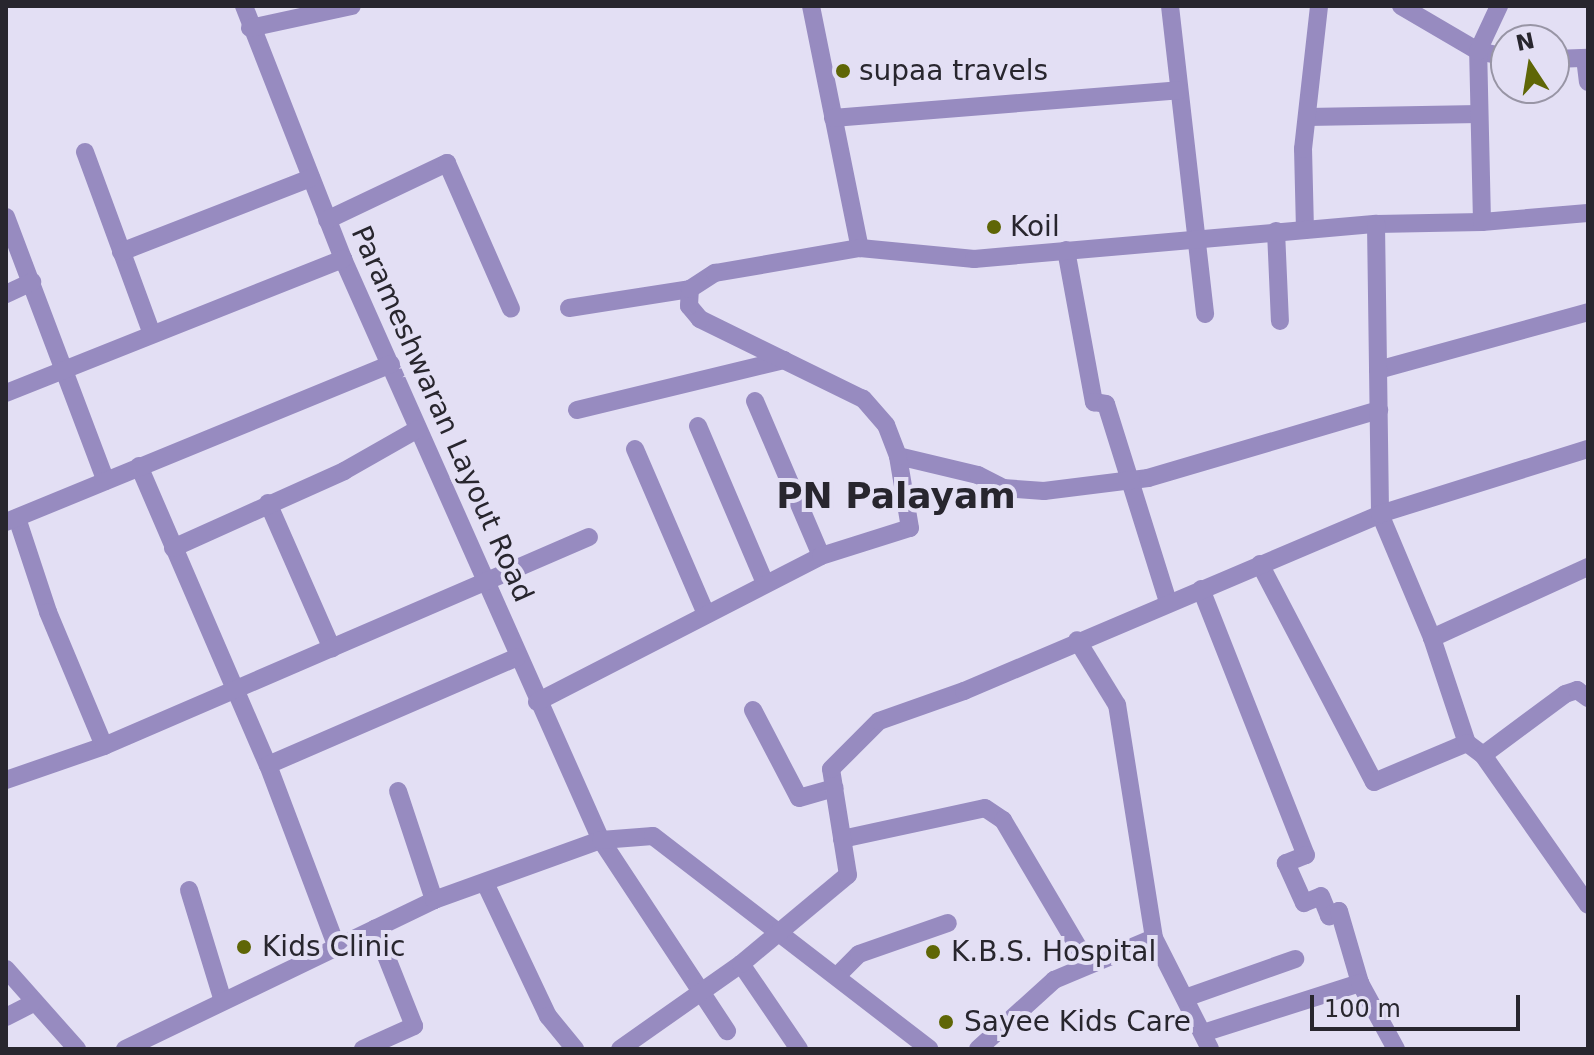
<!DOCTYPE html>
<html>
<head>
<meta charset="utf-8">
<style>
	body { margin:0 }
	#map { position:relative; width:1594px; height:1055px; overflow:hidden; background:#e3dff4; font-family:"DejaVu Sans",sans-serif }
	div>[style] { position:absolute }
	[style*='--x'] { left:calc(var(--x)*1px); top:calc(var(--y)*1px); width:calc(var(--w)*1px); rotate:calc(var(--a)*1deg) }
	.minor>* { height:18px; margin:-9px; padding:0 9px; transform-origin:9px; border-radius:9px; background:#978bc0 }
	.dots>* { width:22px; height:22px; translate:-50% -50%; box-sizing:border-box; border:4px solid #e3dff4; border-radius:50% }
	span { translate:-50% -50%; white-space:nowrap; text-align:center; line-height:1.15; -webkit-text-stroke:8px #e3dff4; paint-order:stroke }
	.poi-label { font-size:28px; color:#28262e }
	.left { translate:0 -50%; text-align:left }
	.street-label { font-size:28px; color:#28262e }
	.district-label { font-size:36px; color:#28262e; font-weight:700 }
	.frame { position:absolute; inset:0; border:8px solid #28262e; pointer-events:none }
	.north { position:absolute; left:1490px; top:24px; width:80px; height:80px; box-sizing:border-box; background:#e3dff4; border:2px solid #9895a5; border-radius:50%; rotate:348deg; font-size:22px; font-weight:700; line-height:32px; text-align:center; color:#28262e }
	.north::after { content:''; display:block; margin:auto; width:28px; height:36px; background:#5f6606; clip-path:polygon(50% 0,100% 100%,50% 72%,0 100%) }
	.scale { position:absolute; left:1310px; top:995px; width:210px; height:36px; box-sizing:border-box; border:4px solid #28262e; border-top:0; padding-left:10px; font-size:24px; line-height:28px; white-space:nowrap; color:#28262e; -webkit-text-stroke:6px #e3dff4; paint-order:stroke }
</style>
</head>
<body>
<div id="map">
	<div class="minor">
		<i style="--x:244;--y:6;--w:272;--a:68.6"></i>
		<i style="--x:343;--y:259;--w:636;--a:66.06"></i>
		<i style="--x:601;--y:840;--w:229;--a:56.6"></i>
		<i style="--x:811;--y:6;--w:247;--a:78.6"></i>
		<i style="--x:1170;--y:6;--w:310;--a:83.5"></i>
		<i style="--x:1401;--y:6;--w:89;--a:30.3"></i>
		<i style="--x:1478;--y:51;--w:29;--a:12"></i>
		<i style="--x:250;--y:28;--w:104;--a:-12.2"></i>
		<i style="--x:1585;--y:58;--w:24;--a:83"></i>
		<i style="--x:1554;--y:59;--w:34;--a:-2"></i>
		<i style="--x:1307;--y:117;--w:172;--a:-1"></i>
		<i style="--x:833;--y:118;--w:347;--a:-4.6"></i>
		<i style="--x:85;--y:152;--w:194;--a:69.8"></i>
		<i style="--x:6;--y:217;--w:282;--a:69.3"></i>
		<i style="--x:327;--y:220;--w:133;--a:-25.4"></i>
		<i style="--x:447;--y:163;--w:159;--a:66.3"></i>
		<i style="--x:1482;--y:222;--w:106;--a:-4.9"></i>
		<i style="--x:1376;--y:224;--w:106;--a:-1.1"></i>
		<i style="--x:1482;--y:222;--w:171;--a:-91.3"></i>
		<i style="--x:1478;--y:51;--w:50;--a:-65"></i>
		<i style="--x:1305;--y:230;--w:81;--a:-91.4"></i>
		<i style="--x:1303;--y:149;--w:144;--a:-83.6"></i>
		<i style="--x:1276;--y:231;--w:90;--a:87.5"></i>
		<i style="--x:1066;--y:250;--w:155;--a:79.6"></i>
		<i style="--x:1094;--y:402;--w:12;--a:9"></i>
		<i style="--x:1106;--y:404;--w:207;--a:72.6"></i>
		<i style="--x:121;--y:252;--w:204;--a:-21.3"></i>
		<i style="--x:6;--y:294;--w:29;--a:-25"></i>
		<i style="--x:569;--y:308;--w:122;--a:-8.9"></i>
		<i style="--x:1378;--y:370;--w:218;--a:-15.4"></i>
		<i style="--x:6;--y:393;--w:363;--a:-21.7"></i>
		<i style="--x:755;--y:401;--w:168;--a:66.9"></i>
		<i style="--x:577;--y:410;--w:213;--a:-13.6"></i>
		<i style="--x:698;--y:426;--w:171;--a:66.9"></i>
		<i style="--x:635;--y:449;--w:180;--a:66.7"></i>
		<i style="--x:898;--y:456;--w:82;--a:13.4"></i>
		<i style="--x:978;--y:475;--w:28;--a:27"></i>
		<i style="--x:1003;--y:488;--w:41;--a:4.2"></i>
		<i style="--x:1044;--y:491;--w:105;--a:-7.1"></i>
		<i style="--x:1148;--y:478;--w:241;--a:-16.4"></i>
		<i style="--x:139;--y:466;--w:326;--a:66.7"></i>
		<i style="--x:268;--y:503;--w:159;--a:66.3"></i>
		<i style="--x:17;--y:518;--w:99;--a:71.7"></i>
		<i style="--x:48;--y:612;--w:145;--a:67.3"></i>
		<i style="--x:6;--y:522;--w:416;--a:-22.3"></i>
		<i style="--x:173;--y:548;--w:188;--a:-24.2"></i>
		<i style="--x:344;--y:471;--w:85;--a:-29.6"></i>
		<i style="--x:1260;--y:564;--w:246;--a:62.4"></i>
		<i style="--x:1374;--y:782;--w:101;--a:-22.8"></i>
		<i style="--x:1201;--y:589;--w:286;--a:68.5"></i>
		<i style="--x:1306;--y:855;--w:22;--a:158"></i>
		<i style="--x:1286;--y:863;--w:44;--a:65.8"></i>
		<i style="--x:1304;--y:903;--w:18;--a:-22"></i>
		<i style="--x:1321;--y:896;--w:22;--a:68"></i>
		<i style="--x:1329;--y:916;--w:11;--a:-27"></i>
		<i style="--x:1339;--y:911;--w:75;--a:73.7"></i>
		<i style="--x:1432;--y:638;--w:171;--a:-24.5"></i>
		<i style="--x:537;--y:702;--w:319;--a:-27.2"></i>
		<i style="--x:821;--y:556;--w:93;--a:-17.5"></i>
		<i style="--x:910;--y:528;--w:73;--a:-99.5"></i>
		<i style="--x:898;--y:456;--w:33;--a:-111"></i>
		<i style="--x:886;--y:425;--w:35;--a:-131"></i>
		<i style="--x:863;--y:399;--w:182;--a:-153.9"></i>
		<i style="--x:700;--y:319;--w:17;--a:-130"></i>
		<i style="--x:689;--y:306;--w:17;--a:-87"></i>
		<i style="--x:690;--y:289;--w:30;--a:-33"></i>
		<i style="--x:715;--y:273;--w:147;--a:-9.8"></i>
		<i style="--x:860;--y:248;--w:115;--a:5.5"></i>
		<i style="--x:974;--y:259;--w:404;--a:-5"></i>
		<i style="--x:1376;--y:224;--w:290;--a:89.2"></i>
		<i style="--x:1380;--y:514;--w:134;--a:67.2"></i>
		<i style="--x:1432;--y:638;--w:111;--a:71.6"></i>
		<i style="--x:1467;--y:743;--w:20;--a:37"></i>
		<i style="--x:1483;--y:755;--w:183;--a:55"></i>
		<i style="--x:753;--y:710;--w:99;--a:62.4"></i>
		<i style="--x:799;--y:798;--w:37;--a:-16"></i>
		<i style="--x:1483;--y:755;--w:102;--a:-36.6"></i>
		<i style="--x:1565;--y:694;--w:13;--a:-18"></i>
		<i style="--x:1577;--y:690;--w:14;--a:36"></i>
		<i style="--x:6;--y:780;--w:104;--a:-19.1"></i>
		<i style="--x:104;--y:746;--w:528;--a:-23.31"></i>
		<i style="--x:398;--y:791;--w:115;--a:71.7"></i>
		<i style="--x:842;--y:839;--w:146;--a:-12.2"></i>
		<i style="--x:985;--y:808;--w:22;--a:34"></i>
		<i style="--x:1003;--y:820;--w:167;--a:59.4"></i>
		<i style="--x:486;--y:885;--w:145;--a:64.7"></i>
		<i style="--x:548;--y:1016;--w:43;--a:50.7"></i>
		<i style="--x:189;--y:890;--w:116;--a:73"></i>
		<i style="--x:1154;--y:938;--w:124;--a:63.2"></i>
		<i style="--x:336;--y:945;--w:192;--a:-110.7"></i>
		<i style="--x:268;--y:765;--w:271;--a:-23.4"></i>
		<i style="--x:741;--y:964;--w:103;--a:55.7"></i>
		<i style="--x:6;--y:969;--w:107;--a:48.4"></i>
		<i style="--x:839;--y:974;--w:28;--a:-45"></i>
		<i style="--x:859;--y:954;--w:94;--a:-19.2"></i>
		<i style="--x:1185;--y:998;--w:117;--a:-19.5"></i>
		<i style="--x:6;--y:1017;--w:29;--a:-27"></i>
		<i style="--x:1203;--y:1033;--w:165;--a:-17.7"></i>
		<i style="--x:1360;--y:983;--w:75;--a:61.4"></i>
		<i style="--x:125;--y:1049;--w:343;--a:-25.7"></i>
		<i style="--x:434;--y:900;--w:177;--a:-19.8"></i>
		<i style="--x:601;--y:840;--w:52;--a:-4.4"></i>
		<i style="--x:653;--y:836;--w:349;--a:37.6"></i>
		<i style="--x:363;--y:1049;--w:56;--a:-24.3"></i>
		<i style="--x:414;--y:1026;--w:105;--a:-111.7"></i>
		<i style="--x:620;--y:1049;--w:148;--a:-35.1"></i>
		<i style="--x:741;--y:964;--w:139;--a:-39.8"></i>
		<i style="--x:848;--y:875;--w:107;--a:-99.1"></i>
		<i style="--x:831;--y:769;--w:68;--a:-45"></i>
		<i style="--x:879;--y:721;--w:90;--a:-19.4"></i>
		<i style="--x:964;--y:691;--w:452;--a:-23"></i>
		<i style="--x:1380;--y:514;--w:218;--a:-17.4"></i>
		<i style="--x:978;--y:1049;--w:103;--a:-42.2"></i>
		<i style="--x:1054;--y:980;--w:108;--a:-22.8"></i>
		<i style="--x:1154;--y:938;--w:236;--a:-99"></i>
		<i style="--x:1117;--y:705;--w:76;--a:-121.6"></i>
	</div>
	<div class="dots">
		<i style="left:843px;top:71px;background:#5f6606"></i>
		<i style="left:994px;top:227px;background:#5f6606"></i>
		<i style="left:244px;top:947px;background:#5f6606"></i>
		<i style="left:933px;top:952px;background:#5f6606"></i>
		<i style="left:946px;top:1022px;background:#5f6606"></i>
	</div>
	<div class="poi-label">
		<span class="left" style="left:859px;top:71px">supaa travels</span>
		<span class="left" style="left:1010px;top:227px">Koil</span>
		<span class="left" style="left:262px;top:947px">Kids Clinic</span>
		<span class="left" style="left:951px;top:952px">K.B.S. Hospital</span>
		<span class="left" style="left:964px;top:1022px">Sayee Kids Care</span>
	</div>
	<div class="street-label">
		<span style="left:442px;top:414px;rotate:66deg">Parameshwaran Layout Road</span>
	</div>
	<div class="district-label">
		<span style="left:896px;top:496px">PN Palayam</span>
	</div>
	<div class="frame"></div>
	<div class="north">N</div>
	<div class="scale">100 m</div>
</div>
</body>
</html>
